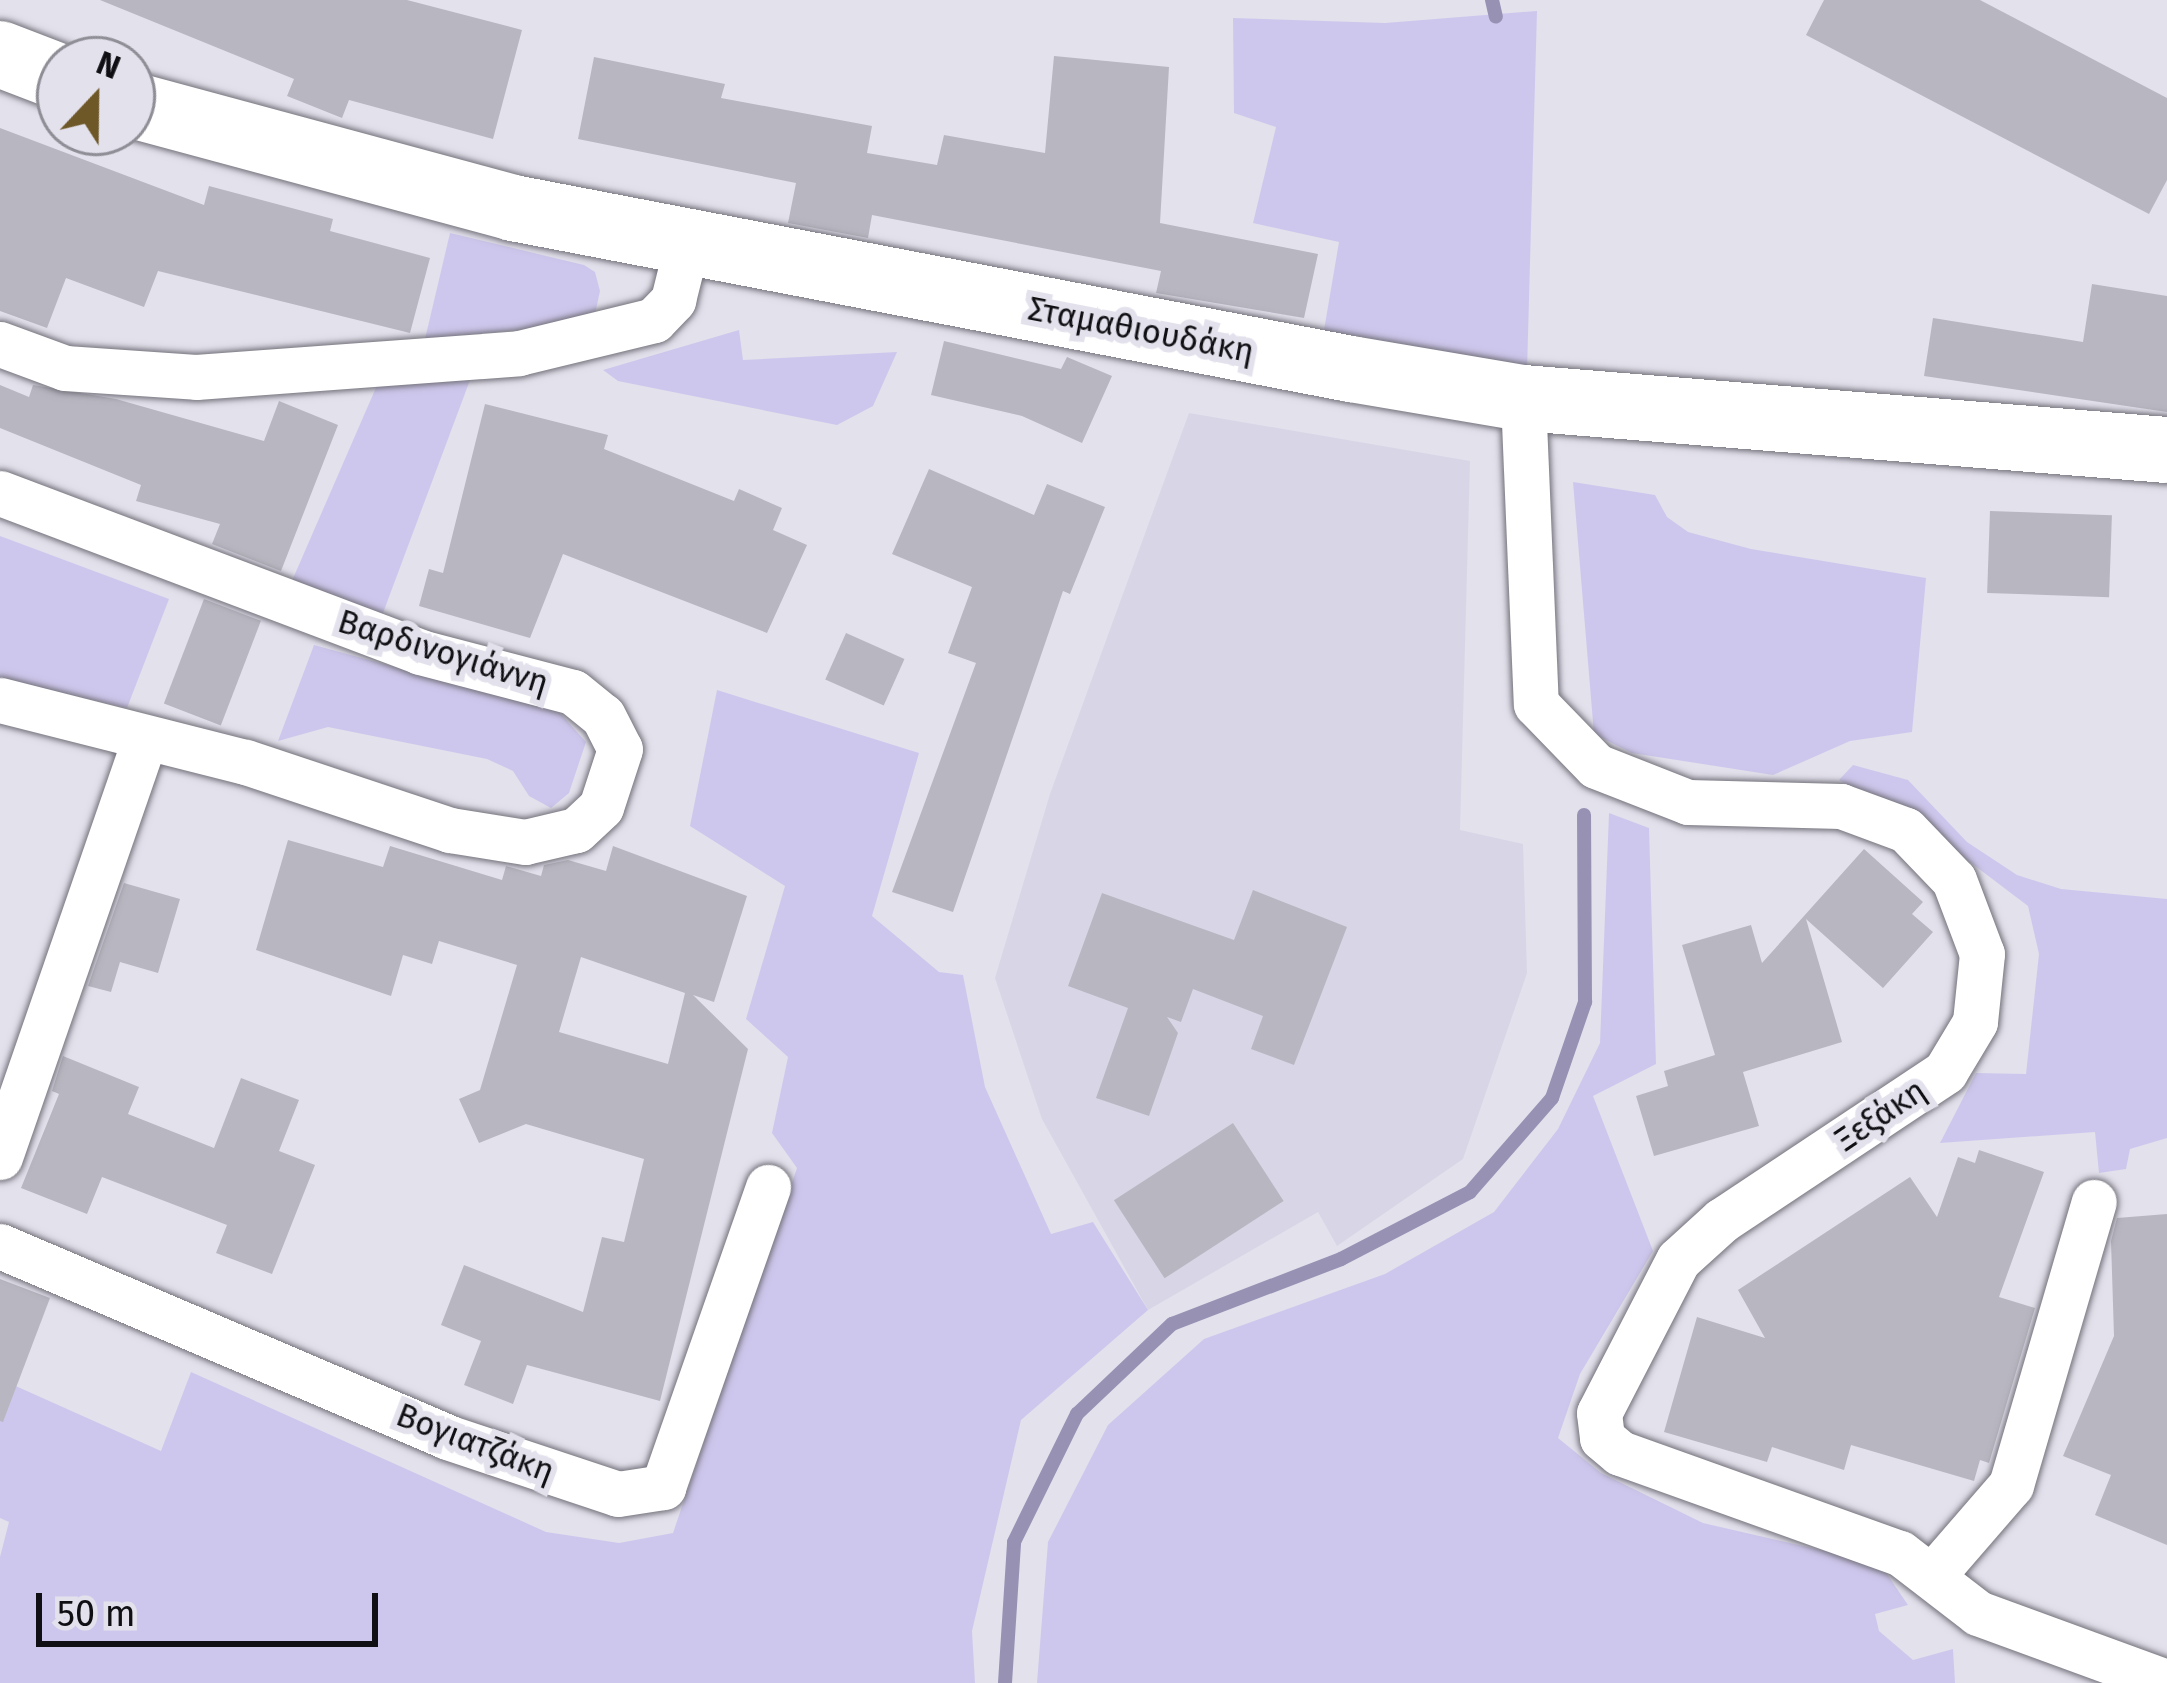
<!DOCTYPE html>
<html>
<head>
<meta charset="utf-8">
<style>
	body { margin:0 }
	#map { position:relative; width:2167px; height:1683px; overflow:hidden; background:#e3e1ec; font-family:"Fira Sans",sans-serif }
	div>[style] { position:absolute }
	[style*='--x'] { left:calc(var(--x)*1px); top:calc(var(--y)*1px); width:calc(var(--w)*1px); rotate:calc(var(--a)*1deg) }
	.built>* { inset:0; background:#d8d5e7 }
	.green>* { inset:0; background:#cec7ed }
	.stream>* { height:14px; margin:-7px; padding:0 7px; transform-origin:7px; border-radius:7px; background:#9791b4 }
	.building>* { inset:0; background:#b8b7c1; transform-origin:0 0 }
	.roads { filter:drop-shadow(0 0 3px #73717a) drop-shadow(0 0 3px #73717a) }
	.street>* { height:45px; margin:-22.5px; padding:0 22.5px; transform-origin:22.5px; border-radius:22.5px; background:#fff }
	.primary>* { height:66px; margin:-33px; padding:0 33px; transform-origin:33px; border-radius:33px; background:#fff }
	span { translate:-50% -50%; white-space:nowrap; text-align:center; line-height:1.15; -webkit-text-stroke:12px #e3e1ec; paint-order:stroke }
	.street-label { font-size:33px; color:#100f13 }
	.north { position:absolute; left:36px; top:36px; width:120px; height:120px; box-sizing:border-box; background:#e3e1ec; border:3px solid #8f8d95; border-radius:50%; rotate:22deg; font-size:33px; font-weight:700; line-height:48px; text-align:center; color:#100f13 }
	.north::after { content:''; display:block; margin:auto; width:42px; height:54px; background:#6f5828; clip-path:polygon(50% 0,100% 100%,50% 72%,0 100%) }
	.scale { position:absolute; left:36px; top:1593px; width:342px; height:54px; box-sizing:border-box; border:6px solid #100f13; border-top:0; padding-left:15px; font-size:36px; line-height:42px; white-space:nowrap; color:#100f13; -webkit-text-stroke:9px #e3e1ec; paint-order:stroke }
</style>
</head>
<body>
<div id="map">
	<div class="built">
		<i style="clip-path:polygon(1189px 413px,1470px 461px,1460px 830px,1523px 844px,1527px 973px,1463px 1159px,1337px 1246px,1318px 1212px,1148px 1310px,1042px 1119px,995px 978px,1050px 794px)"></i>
	</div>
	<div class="green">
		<i style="clip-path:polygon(1537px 11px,1527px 371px,1323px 336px,1339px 242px,1253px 223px,1276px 127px,1234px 113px,1233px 18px,1385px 23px)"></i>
		<i style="clip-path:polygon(450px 233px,584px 265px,595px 272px,600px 291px,595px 314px,559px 326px,425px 339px)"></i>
		<i style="clip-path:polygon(739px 330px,743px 360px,897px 352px,873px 406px,837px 425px,618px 381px,603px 370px)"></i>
		<i style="clip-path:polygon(473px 372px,380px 621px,288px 590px,378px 383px)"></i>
		<i style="clip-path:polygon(1573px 482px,1655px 495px,1667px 517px,1688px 532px,1751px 549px,1926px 578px,1912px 732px,1850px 741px,1773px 775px,1632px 753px,1594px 734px)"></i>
		<i style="clip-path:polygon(0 536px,169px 599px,127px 708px,0 679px)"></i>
		<i style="clip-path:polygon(314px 645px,559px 712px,586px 742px,569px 793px,551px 808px,529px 796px,513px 771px,487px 759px,328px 727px,278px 741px)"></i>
		<i style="clip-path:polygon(717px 690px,919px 753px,872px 916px,939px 972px,963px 975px,985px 1087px,1051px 1234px,1093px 1222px,1148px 1310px,1021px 1420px,972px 1631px,975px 1683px,0 1683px,0 1557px,9px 1522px,0 1518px,0 1379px,161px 1451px,191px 1372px,546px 1532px,619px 1543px,673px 1533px,797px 1168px,772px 1133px,788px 1057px,746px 1019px,785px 886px,690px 826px)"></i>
		<i style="clip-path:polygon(1853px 765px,1908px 780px,1967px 842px,2017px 875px,2061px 889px,2167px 899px,2167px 1138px,2130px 1149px,2126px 1169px,2099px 1173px,2095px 1132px,1940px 1143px,1976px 1073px,2026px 1074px,2039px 954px,2028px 906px,1921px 825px,1839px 780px)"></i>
		<i style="clip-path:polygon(1609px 813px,1649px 828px,1656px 1064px,1593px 1096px,1653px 1251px,1580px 1374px,1558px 1438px,1601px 1473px,1703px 1523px,1880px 1564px,1908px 1605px,1875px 1614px,1879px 1631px,1913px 1660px,1953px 1649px,1955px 1683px,1037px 1683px,1048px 1542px,1108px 1425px,1204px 1339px,1385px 1274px,1494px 1212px,1558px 1129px,1600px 1043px)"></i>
	</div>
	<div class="stream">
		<i style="--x:1492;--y:0;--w:17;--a:77"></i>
		<i style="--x:1005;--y:1683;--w:141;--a:-86.3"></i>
		<i style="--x:1014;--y:1542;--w:143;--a:-63.8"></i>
		<i style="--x:1077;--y:1414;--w:131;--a:-43.5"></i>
		<i style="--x:1172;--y:1324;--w:181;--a:-21"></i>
		<i style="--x:1341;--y:1259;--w:145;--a:-27.4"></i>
		<i style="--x:1470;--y:1192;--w:125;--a:-48.9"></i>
		<i style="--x:1552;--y:1098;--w:102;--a:-71"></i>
		<i style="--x:1585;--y:1002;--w:187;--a:-90.3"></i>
	</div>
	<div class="building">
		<i style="clip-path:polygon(100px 0,407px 0,522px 30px,493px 139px,349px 100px,342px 118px,287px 96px,294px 79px)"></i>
		<i style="clip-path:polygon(1824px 0,1980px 0,2167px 98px,2167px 180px,2149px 214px,1806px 35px)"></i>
		<i style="clip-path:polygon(1054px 56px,1169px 67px,1160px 223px,1318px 254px,1304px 318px,1156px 293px,1161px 271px,872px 215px,868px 238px,788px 223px,796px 183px,578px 139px,594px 57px,725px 84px,721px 98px,872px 126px,867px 153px,937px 165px,944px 135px,1045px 153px)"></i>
		<i style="clip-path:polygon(0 128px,204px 205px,209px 186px,333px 219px,330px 231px,430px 258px,410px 333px,158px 271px,144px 307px,66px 278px,47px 328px,0 311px)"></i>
		<i style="clip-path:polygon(2092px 284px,2167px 296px,2167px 412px,1924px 376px,1933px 318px,2083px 342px)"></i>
		<i style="clip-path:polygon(944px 341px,1061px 369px,1067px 357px,1112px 376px,1082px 443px,1022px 416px,931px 395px)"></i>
		<i style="clip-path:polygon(0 385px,29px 397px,33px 385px,116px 399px,264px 441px,279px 401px,338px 425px,281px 571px,212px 544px,220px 524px,136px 501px,141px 485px,0 428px)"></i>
		<i style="clip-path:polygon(485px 404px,608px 435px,604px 449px,734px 501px,739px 489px,782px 508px,773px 530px,807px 545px,767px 633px,563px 554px,530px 638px,419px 606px,429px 569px,443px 573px)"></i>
		<i style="clip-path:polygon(929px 469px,1034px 515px,1047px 484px,1105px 507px,1070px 594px,1063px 591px,953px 912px,892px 892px,976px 663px,948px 653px,972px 587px,892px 554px)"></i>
		<i style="left:1990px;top:511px;width:122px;height:82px;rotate:2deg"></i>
		<i style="left:204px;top:599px;width:61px;height:112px;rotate:21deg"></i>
		<i style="left:846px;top:633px;width:64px;height:51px;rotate:24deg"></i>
		<i style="clip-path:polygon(evenodd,288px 840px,383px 867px,390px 846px,502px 880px,506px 866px,541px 876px,544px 865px,568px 860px,606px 871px,613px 846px,747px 896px,714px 1002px,693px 995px,748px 1049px,660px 1401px,527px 1365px,513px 1404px,464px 1385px,481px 1341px,441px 1325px,464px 1265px,583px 1312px,602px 1237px,624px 1242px,644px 1159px,526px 1124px,479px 1143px,459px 1099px,480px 1090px,517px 965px,439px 941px,432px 964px,403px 955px,391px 996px,256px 950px,288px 840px,581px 957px,685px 993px,668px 1064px,559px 1032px,581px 957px)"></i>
		<i style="clip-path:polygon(1864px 849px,1923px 902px,1912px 914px,1933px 932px,1883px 988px,1806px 919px,1842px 1042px,1743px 1072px,1759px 1126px,1654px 1156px,1636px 1096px,1668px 1086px,1664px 1071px,1715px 1055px,1682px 945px,1751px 925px,1762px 963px)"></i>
		<i style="clip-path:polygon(124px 883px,180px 899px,158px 973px,120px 962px,111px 992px,88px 986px)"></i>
		<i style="clip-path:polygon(1253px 890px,1347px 927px,1294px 1065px,1251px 1049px,1263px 1016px,1193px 989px,1181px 1022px,1167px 1017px,1178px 1033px,1149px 1116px,1096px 1098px,1128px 1008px,1068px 986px,1102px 893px,1234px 940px)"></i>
		<i style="clip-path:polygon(63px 1056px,139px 1087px,128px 1114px,214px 1148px,241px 1078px,299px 1100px,279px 1151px,315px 1165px,272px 1274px,216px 1253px,227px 1225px,102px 1177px,87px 1214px,21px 1188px,59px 1094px,52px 1091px)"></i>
		<i style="left:1233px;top:1123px;width:93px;height:142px;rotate:57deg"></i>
		<i style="clip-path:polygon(1979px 1150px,2044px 1172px,1999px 1297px,2035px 1308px,1989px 1463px,1980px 1460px,1974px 1481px,1851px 1445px,1844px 1470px,1772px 1447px,1767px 1462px,1664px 1432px,1697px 1317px,1765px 1338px,1738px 1290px,1910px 1177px,1937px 1217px,1958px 1157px,1975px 1163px)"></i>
		<i style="clip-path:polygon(2167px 1214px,2167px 1545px,2095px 1515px,2111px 1475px,2063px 1456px,2114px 1336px,2111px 1241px,2117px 1218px)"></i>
		<i style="clip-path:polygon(0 1279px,50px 1298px,3px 1422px,0 1421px)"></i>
	</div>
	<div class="roads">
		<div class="street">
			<i style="--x:0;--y:344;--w:69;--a:20.3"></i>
			<i style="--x:65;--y:368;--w:131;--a:3.9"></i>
			<i style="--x:196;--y:377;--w:324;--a:-4.2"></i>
			<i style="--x:519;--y:353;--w:139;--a:-13.7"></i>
			<i style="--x:654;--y:320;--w:28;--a:-46"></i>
			<i style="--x:673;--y:300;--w:58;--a:-76"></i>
			<i style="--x:1523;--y:398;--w:306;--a:87.6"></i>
			<i style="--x:1536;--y:704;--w:86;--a:45.9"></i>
			<i style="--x:1596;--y:766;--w:99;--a:21.4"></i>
			<i style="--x:1688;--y:802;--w:153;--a:1.5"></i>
			<i style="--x:1841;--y:806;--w:69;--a:20.3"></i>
			<i style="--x:1906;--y:830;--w:69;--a:46.2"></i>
			<i style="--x:1954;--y:880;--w:79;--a:69.3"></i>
			<i style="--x:1982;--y:954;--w:68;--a:95.9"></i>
			<i style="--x:1975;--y:1022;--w:58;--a:121"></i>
			<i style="--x:1945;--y:1072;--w:268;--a:146.4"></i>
			<i style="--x:1722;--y:1220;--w:59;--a:137.7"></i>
			<i style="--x:1678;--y:1260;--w:172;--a:117.3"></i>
			<i style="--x:1599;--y:1413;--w:25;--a:83"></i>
			<i style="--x:1602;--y:1438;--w:23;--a:40"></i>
			<i style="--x:1620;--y:1453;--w:297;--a:19.7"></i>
			<i style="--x:1900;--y:1553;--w:98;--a:37.6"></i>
			<i style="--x:1978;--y:1613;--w:201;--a:20.1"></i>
			<i style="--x:0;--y:493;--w:449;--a:20.7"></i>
			<i style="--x:420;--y:652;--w:158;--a:14.7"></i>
			<i style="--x:573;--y:692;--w:38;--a:39"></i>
			<i style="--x:603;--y:716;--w:37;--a:63"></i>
			<i style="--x:620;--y:749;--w:61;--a:108.1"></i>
			<i style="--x:601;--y:807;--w:34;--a:137"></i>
			<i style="--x:576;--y:830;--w:52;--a:166.8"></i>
			<i style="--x:525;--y:842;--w:76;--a:-170.9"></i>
			<i style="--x:450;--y:830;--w:216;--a:-161.6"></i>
			<i style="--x:245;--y:762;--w:253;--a:-165.8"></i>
			<i style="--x:0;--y:1157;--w:440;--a:-70.9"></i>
			<i style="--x:0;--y:1246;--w:486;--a:23.1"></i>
			<i style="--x:447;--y:1437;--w:180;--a:18.4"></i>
			<i style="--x:618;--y:1494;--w:46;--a:-8.8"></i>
			<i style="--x:663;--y:1487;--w:318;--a:-70.7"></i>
			<i style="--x:1933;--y:1575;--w:119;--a:-49.1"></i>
			<i style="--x:2011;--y:1485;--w:295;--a:-73.7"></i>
		</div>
		<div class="primary">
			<i style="--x:0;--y:54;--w:64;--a:21"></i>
			<i style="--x:132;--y:105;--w:395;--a:15.1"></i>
			<i style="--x:513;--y:208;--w:853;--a:10.88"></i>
			<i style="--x:1351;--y:369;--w:174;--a:9.6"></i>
			<i style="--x:1523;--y:398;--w:646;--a:4.62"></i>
		</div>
	</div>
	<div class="street-label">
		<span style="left:1141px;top:331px;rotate:11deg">Σταμαθιουδάκη</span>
		<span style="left:443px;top:653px;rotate:17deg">Βαρδινογιάννη</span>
		<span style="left:1881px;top:1116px;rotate:-34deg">Ξεξάκη</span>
		<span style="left:475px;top:1444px;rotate:21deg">Βογιατζάκη</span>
	</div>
	<div class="north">N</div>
	<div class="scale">50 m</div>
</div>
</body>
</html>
